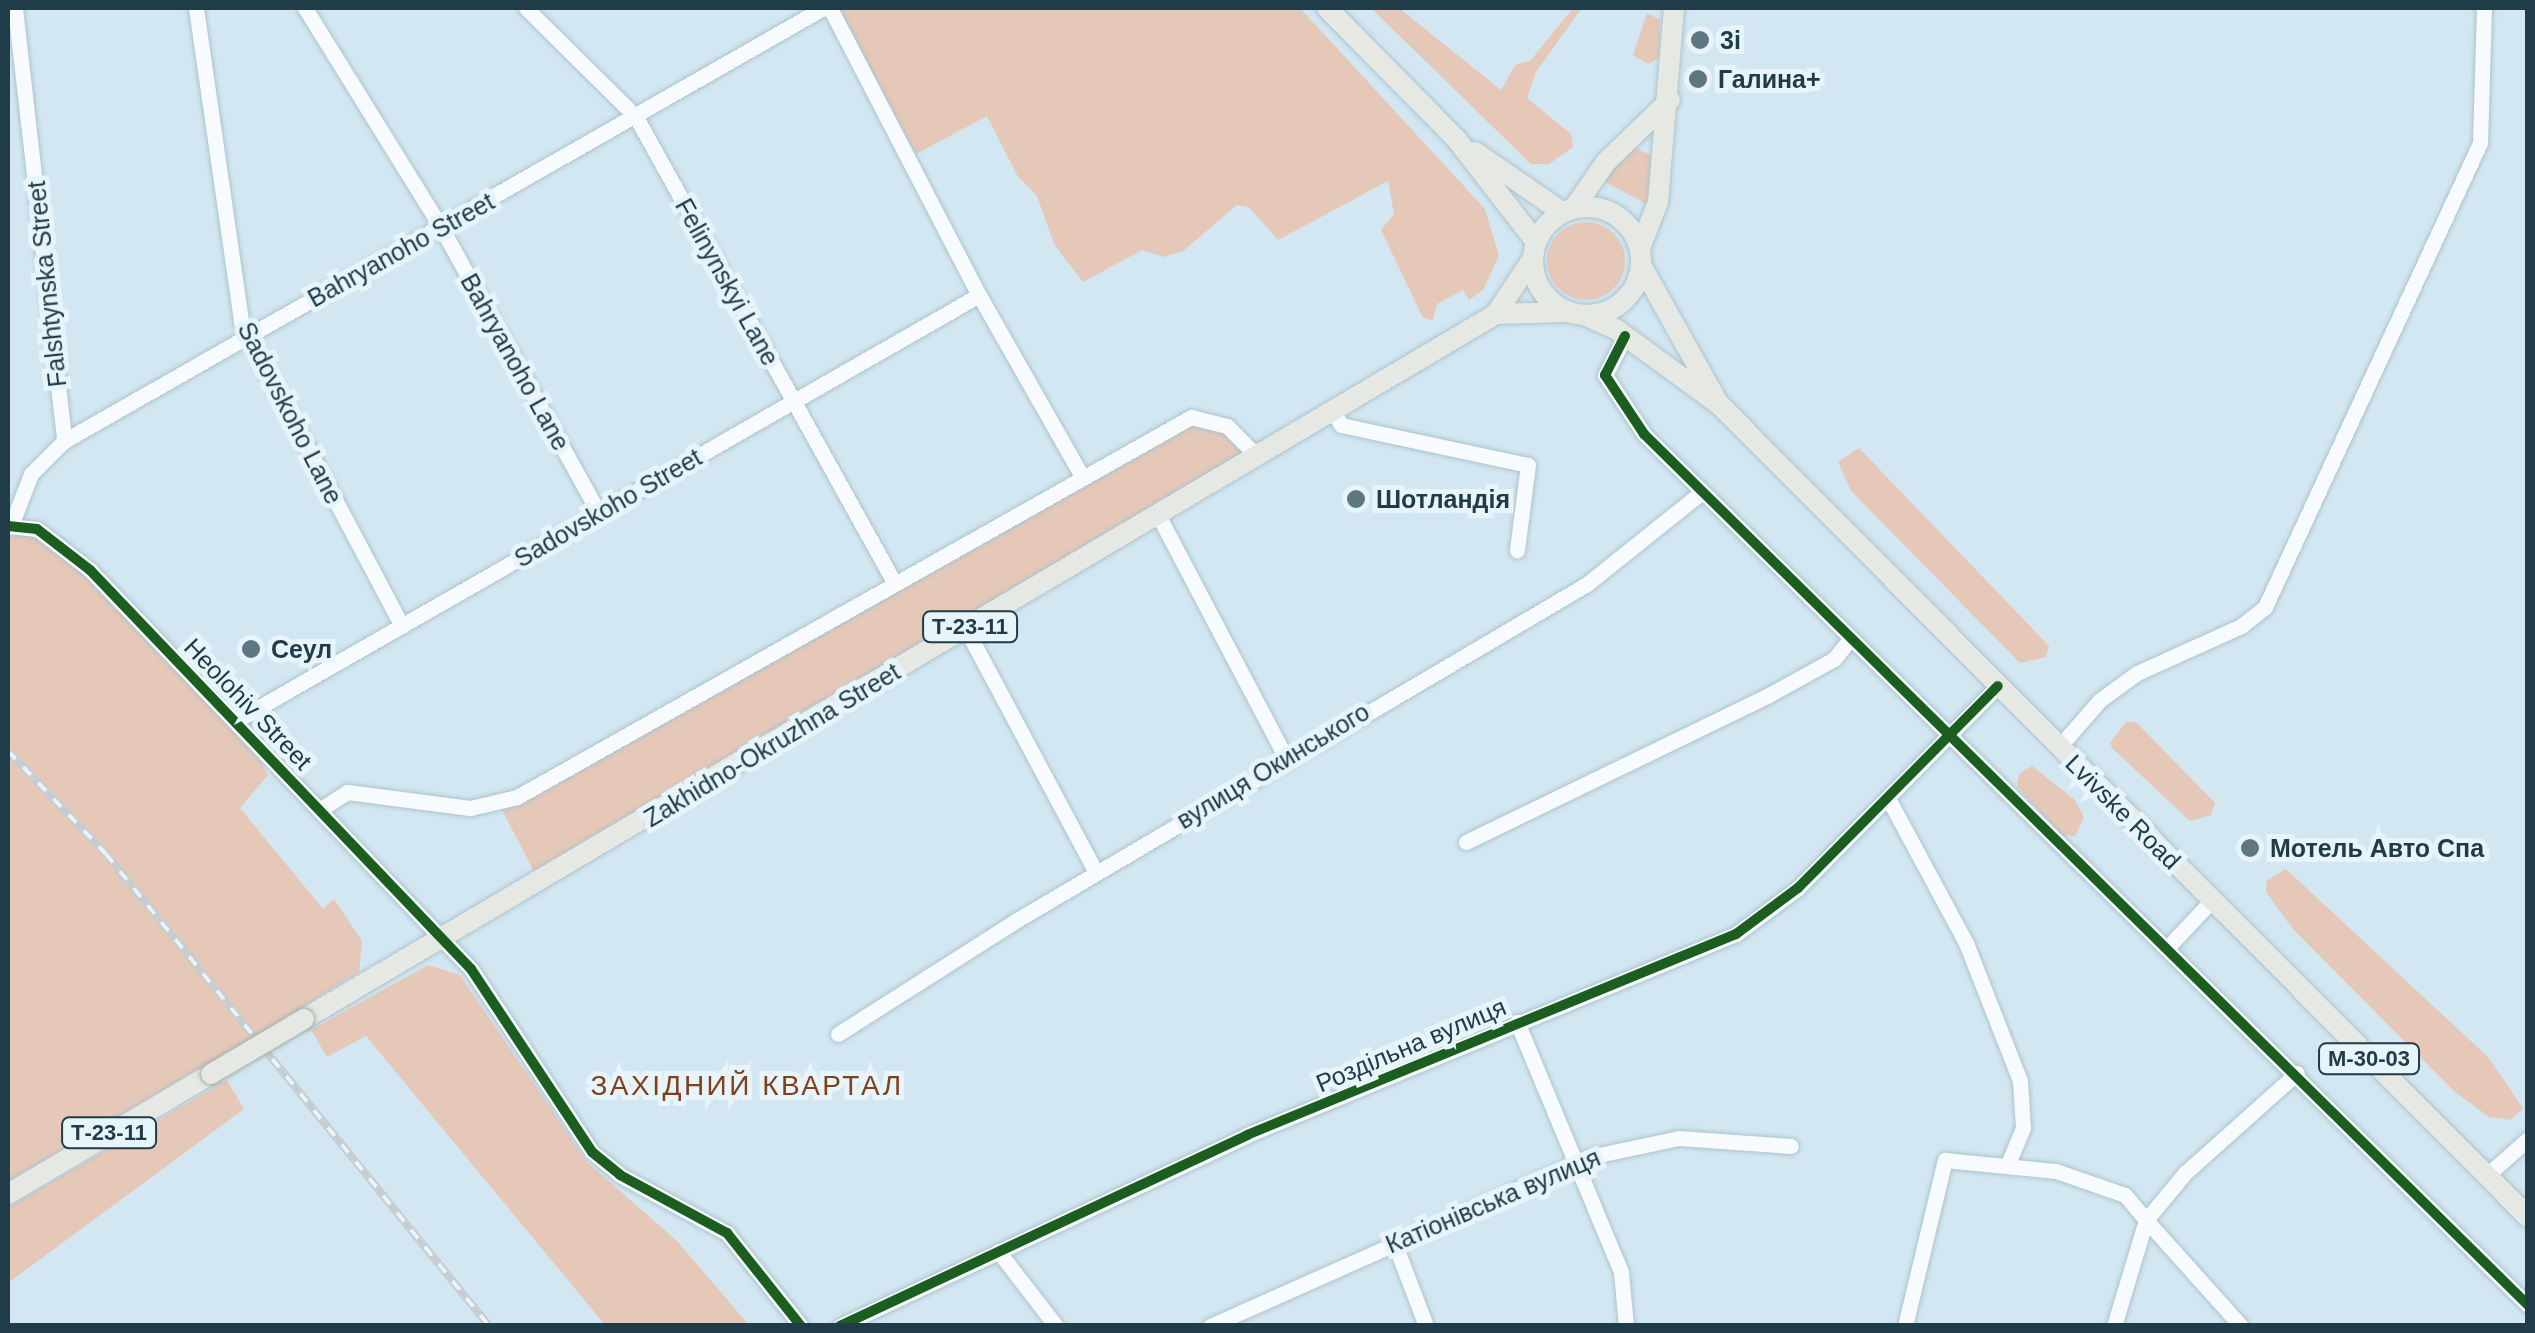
<!DOCTYPE html>
<html>
<head>
<meta charset="utf-8">
<style>
	body { margin:0 }
	#map { position:relative; width:2535px; height:1333px; overflow:hidden; background:#d2e7f1; font-family:Arial,sans-serif }
	div>[style] { position:absolute }
	[style*='--x'] { left:calc(var(--x)*1px); top:calc(var(--y)*1px); width:calc(var(--w)*1px); rotate:calc(var(--a)*1deg) }
	.green>* { inset:0; background:#e6c8b8 }
	.round { border-radius:50% }
	.roads { filter:drop-shadow(0 0 2px #adc3cd) drop-shadow(0 0 2px #adc3cd) }
	.minor>* { height:15px; margin:-7.5px; padding:0 7.5px; transform-origin:7.5px; border-radius:7.5px; background:#f8fbfd }
	.major>* { height:20px; margin:-10px; padding:0 10px; transform-origin:10px; border-radius:10px; background:#e6e9e3 }
	.major>.ring { margin:-10px; padding:0; box-sizing:content-box; background:none; border:20px solid #e6e9e3; border-radius:50% }
	.rail>* { height:8px; margin-top:-4px; transform-origin:0; background:repeating-linear-gradient(90deg,#e7f4fa 0 11px,#c5cdd0 0 22px); box-sizing:border-box; border-block:2px solid #c5cdd0 }
	.bridges { filter:drop-shadow(0 0 2px #a3aea7) drop-shadow(0 0 2px #a3aea7) }
	.major-bridge>* { height:20px; margin:-10px; padding:0 10px; transform-origin:10px; border-radius:10px; background:#e6e9e3 }
	.cycleway>* { height:10px; margin:-5px; padding:0 5px; transform-origin:5px; border-radius:5px; background:#1b5e20 }
	.dots>* { width:28px; height:28px; translate:-50% -50%; box-sizing:border-box; border:5px solid #e7f4fa; border-radius:50% }
	span { translate:-50% -50%; white-space:nowrap; text-align:center; line-height:1.15; -webkit-text-stroke:10px #e7f4fa; paint-order:stroke }
	.shield-label span { padding:2px 8px; background:#e7f4fa; border:2px solid; border-radius:8px; -webkit-text-stroke-width:0 }
	.shield-label { font-size:22px; color:#203c48; font-weight:700 }
	.poi-label { font-size:25px; color:#203c48; font-weight:700 }
	.left { translate:0 -50%; text-align:left }
	.street-label { font-size:25px; color:#203c48 }
	.neighbourhood-label { font-size:28px; color:#7f401c; letter-spacing:2.5px }
	.frame { position:absolute; inset:0; border:10px solid #203c48; pointer-events:none }
</style>
</head>
<body>
<div id="map">
	<div class="green">
		<i style="clip-path:polygon(838px 8px,1300px 8px,1485px 209px,1499px 256px,1483px 290px,1469px 300px,1463px 290px,1437px 304px,1433px 320px,1423px 318px,1381px 230px,1394px 214px,1388px 181px,1278px 240px,1249px 207px,1237px 205px,1183px 251px,1164px 257px,1142px 250px,1083px 282px,1054px 244px,1037px 196px,1017px 175px,987px 116px,916px 154px)"></i>
		<i style="clip-path:polygon(1371px 8px,1399px 8px,1501px 90px,1515px 65px,1530px 61px,1573px 8px,1582px 8px,1536px 72px,1527px 98px,1571px 134px,1573px 147px,1549px 164px,1531px 164px)"></i>
		<i style="clip-path:polygon(1647px 13px,1660px 20px,1659px 58px,1648px 64px,1633px 55px)"></i>
		<i style="clip-path:polygon(1635px 148px,1654px 157px,1649px 205px,1599px 179px)"></i>
		<i class="round" style="left:1547px;top:222px;width:78px;height:78px"></i>
		<i style="clip-path:polygon(1192px 423px,1224px 431px,1248px 455px,537px 877px,502px 810px)"></i>
		<i style="clip-path:polygon(1859px 448px,2049px 646px,2046px 657px,2020px 663px,1851px 491px,1838px 462px)"></i>
		<i style="clip-path:polygon(18px 532px,32px 533px,86px 574px,251px 744px,268px 775px,240px 808px,323px 909px,334px 899px,362px 941px,359px 972px,8px 1187px,8px 536px)"></i>
		<i style="clip-path:polygon(2126px 722px,2136px 722px,2215px 803px,2211px 815px,2190px 821px,2113px 749px,2110px 743px)"></i>
		<i style="clip-path:polygon(2032px 766px,2075px 800px,2084px 817px,2075px 836px,2061px 835px,2017px 786px,2019px 774px)"></i>
		<i style="clip-path:polygon(2286px 869px,2488px 1057px,2523px 1108px,2511px 1120px,2489px 1117px,2455px 1092px,2292px 928px,2266px 892px,2267px 880px)"></i>
		<i style="clip-path:polygon(428px 965px,460px 975px,587px 1162px,677px 1241px,749px 1325px,605px 1325px,366px 1036px,327px 1057px,311px 1030px)"></i>
		<i style="clip-path:polygon(227px 1080px,244px 1109px,8px 1283px,8px 1207px)"></i>
	</div>
	<div class="roads">
		<div class="minor">
			<i style="--x:15;--y:8;--w:436;--a:83.5"></i>
			<i style="--x:196;--y:8;--w:317;--a:81.8"></i>
			<i style="--x:241;--y:322;--w:344;--a:62.1"></i>
			<i style="--x:305;--y:8;--w:260;--a:58.2"></i>
			<i style="--x:442;--y:229;--w:325;--a:61.1"></i>
			<i style="--x:526;--y:8;--w:155;--a:44.7"></i>
			<i style="--x:636;--y:117;--w:532;--a:60.98"></i>
			<i style="--x:830;--y:8;--w:323;--a:62.6"></i>
			<i style="--x:979;--y:295;--w:208;--a:60.4"></i>
			<i style="--x:1625;--y:336;--w:44;--a:117.1"></i>
			<i style="--x:1605;--y:375;--w:71;--a:56.5"></i>
			<i style="--x:1644;--y:434;--w:1241;--a:44.58"></i>
			<i style="--x:1333;--y:411;--w:16;--a:60"></i>
			<i style="--x:1341;--y:425;--w:191;--a:12.1"></i>
			<i style="--x:1528;--y:465;--w:86;--a:97.4"></i>
			<i style="--x:1158;--y:515;--w:275;--a:62.2"></i>
			<i style="--x:12;--y:523;--w:53;--a:-68.8"></i>
			<i style="--x:31;--y:474;--w:47;--a:-45"></i>
			<i style="--x:64;--y:441;--w:874;--a:-29.7"></i>
			<i style="--x:8;--y:526;--w:29;--a:6"></i>
			<i style="--x:37;--y:529;--w:67;--a:37.7"></i>
			<i style="--x:90;--y:570;--w:552;--a:46.32"></i>
			<i style="--x:471;--y:969;--w:219;--a:56.5"></i>
			<i style="--x:592;--y:1152;--w:36;--a:39"></i>
			<i style="--x:620;--y:1175;--w:122;--a:28.5"></i>
			<i style="--x:727;--y:1233;--w:119;--a:51.5"></i>
			<i style="--x:966;--y:629;--w:276;--a:61.9"></i>
			<i style="--x:237;--y:720;--w:855;--a:-29.8"></i>
			<i style="--x:2059;--y:747;--w:62;--a:-48.9"></i>
			<i style="--x:2100;--y:700;--w:46;--a:-36.1"></i>
			<i style="--x:2137;--y:673;--w:114;--a:-24.3"></i>
			<i style="--x:2241;--y:626;--w:31;--a:-38"></i>
			<i style="--x:2265;--y:607;--w:511;--a:-65.14"></i>
			<i style="--x:2480;--y:143;--w:135;--a:-88.3"></i>
			<i style="--x:1889;--y:800;--w:162;--a:61.7"></i>
			<i style="--x:1966;--y:943;--w:148;--a:68.6"></i>
			<i style="--x:2020;--y:1081;--w:47;--a:86.3"></i>
			<i style="--x:2023;--y:1128;--w:41;--a:112.8"></i>
			<i style="--x:321;--y:809;--w:31;--a:-33"></i>
			<i style="--x:347;--y:792;--w:124;--a:7.4"></i>
			<i style="--x:470;--y:808;--w:48;--a:-13.2"></i>
			<i style="--x:517;--y:797;--w:774;--a:-29.41"></i>
			<i style="--x:1191;--y:417;--w:37;--a:14"></i>
			<i style="--x:1227;--y:426;--w:42;--a:45"></i>
			<i style="--x:1466;--y:842;--w:335;--a:-25.9"></i>
			<i style="--x:1767;--y:696;--w:77;--a:-28.9"></i>
			<i style="--x:1834;--y:659;--w:26;--a:-51"></i>
			<i style="--x:2168;--y:947;--w:64;--a:-46.9"></i>
			<i style="--x:1517;--y:1022;--w:271;--a:67.4"></i>
			<i style="--x:1621;--y:1272;--w:54;--a:84.7"></i>
			<i style="--x:838;--y:1034;--w:212;--a:-32.5"></i>
			<i style="--x:1017;--y:920;--w:662;--a:-30.52"></i>
			<i style="--x:1587;--y:584;--w:147;--a:-38.7"></i>
			<i style="--x:2486;--y:1176;--w:56;--a:-41.4"></i>
			<i style="--x:1394;--y:1242;--w:90;--a:69.1"></i>
			<i style="--x:998;--y:1251;--w:95;--a:52.3"></i>
			<i style="--x:840;--y:1326;--w:450;--a:-25.1"></i>
			<i style="--x:1247;--y:1135;--w:529;--a:-22.34"></i>
			<i style="--x:1736;--y:934;--w:77;--a:-36.6"></i>
			<i style="--x:1798;--y:888;--w:284;--a:-45.3"></i>
			<i style="--x:1210;--y:1326;--w:415;--a:-24"></i>
			<i style="--x:1589;--y:1157;--w:92;--a:-11.9"></i>
			<i style="--x:1679;--y:1138;--w:112;--a:4.1"></i>
			<i style="--x:1905;--y:1326;--w:171;--a:-76.5"></i>
			<i style="--x:1945;--y:1160;--w:112;--a:5.7"></i>
			<i style="--x:2056;--y:1171;--w:73;--a:19.2"></i>
			<i style="--x:2125;--y:1195;--w:33;--a:50"></i>
			<i style="--x:2146;--y:1220;--w:111;--a:106.8"></i>
			<i style="--x:2241;--y:1326;--w:142;--a:-131.9"></i>
			<i style="--x:2146;--y:1220;--w:61;--a:-50.3"></i>
			<i style="--x:2185;--y:1173;--w:150;--a:-41.8"></i>
		</div>
		<div class="major">
			<i style="--x:1327;--y:8;--w:185;--a:45.4"></i>
			<i style="--x:1457;--y:140;--w:129;--a:52.2"></i>
			<i style="--x:1475;--y:152;--w:106;--a:34.6"></i>
			<i class="ring" style="left:1533px;top:207px;width:88px;height:88px"></i>
			<i style="--x:1574;--y:208;--w:56;--a:-55.2"></i>
			<i style="--x:1606;--y:162;--w:89;--a:-44.1"></i>
			<i style="--x:1640;--y:248;--w:49;--a:-68.6"></i>
			<i style="--x:1658;--y:202;--w:195;--a:-85.3"></i>
			<i style="--x:1641;--y:265;--w:154;--a:60.8"></i>
			<i style="--x:1496;--y:314;--w:72;--a:-1.6"></i>
			<i style="--x:1584;--y:315;--w:36;--a:24"></i>
			<i style="--x:1617;--y:330;--w:127;--a:36.1"></i>
			<i style="--x:1720;--y:405;--w:1146;--a:45.14"></i>
			<i style="--x:304;--y:1019;--w:1385;--a:-30.6"></i>
			<i style="--x:1496;--y:314;--w:67;--a:-56.5"></i>
			<i style="--x:8;--y:1194;--w:236;--a:-30.6"></i>
		</div>
	</div>
	<div class="rail">
		<i style="--x:8;--y:751;--w:142;--a:46.4"></i>
		<i style="--x:106;--y:854;--w:608;--a:50.94"></i>
	</div>
	<div class="bridges">
		<div class="major-bridge">
			<i style="--x:211;--y:1074;--w:108;--a:-30.6"></i>
		</div>
	</div>
	<div class="cycleway">
		<i style="--x:1625;--y:336;--w:44;--a:117.1"></i>
		<i style="--x:1605;--y:375;--w:71;--a:56.5"></i>
		<i style="--x:1644;--y:434;--w:1241;--a:44.58"></i>
		<i style="--x:8;--y:526;--w:29;--a:6"></i>
		<i style="--x:37;--y:529;--w:67;--a:37.7"></i>
		<i style="--x:90;--y:570;--w:552;--a:46.32"></i>
		<i style="--x:471;--y:969;--w:219;--a:56.5"></i>
		<i style="--x:592;--y:1152;--w:36;--a:39"></i>
		<i style="--x:620;--y:1175;--w:122;--a:28.5"></i>
		<i style="--x:727;--y:1233;--w:119;--a:51.5"></i>
		<i style="--x:840;--y:1326;--w:450;--a:-25.1"></i>
		<i style="--x:1247;--y:1135;--w:529;--a:-22.34"></i>
		<i style="--x:1736;--y:934;--w:77;--a:-36.6"></i>
		<i style="--x:1798;--y:888;--w:284;--a:-45.3"></i>
	</div>
	<div class="dots">
		<i style="left:1700px;top:40px;background:#5e7883"></i>
		<i style="left:1698px;top:79px;background:#5e7883"></i>
		<i style="left:1356px;top:499px;background:#5e7883"></i>
		<i style="left:251px;top:649px;background:#5e7883"></i>
		<i style="left:2250px;top:848px;background:#5e7883"></i>
	</div>
	<div class="shield-label">
		<span style="left:970px;top:627px">Т-23-11</span>
		<span style="left:2369px;top:1059px">М-30-03</span>
		<span style="left:109px;top:1133px">Т-23-11</span>
	</div>
	<div class="poi-label">
		<span class="left" style="left:1720px;top:40px">3i</span>
		<span class="left" style="left:1718px;top:79px">Галина+</span>
		<span class="left" style="left:1376px;top:499px">Шотландія</span>
		<span class="left" style="left:271px;top:649px">Сеул</span>
		<span class="left" style="left:2270px;top:848px">Мотель Авто Спа</span>
	</div>
	<div class="street-label">
		<span style="left:401px;top:250px;rotate:-29deg">Bahryanoho Street</span>
		<span style="left:727px;top:282px;rotate:61deg">Felinynskyi Lane</span>
		<span style="left:47px;top:284px;rotate:-96deg">Falshtynska Street</span>
		<span style="left:515px;top:362px;rotate:61deg">Bahryanoho Lane</span>
		<span style="left:290px;top:413px;rotate:63deg">Sadovskoho Lane</span>
		<span style="left:608px;top:508px;rotate:-30deg">Sadovskoho Street</span>
		<span style="left:248px;top:704px;rotate:46deg">Heolohiv Street</span>
		<span style="left:772px;top:745px;rotate:-31deg">Zakhidno-Okruzhna Street</span>
		<span style="left:1273px;top:766px;rotate:-31deg">вулиця Окинського</span>
		<span style="left:2123px;top:812px;rotate:45deg">Lvivske Road</span>
		<span style="left:1411px;top:1045px;rotate:-23deg">Роздільна вулиця</span>
		<span style="left:1493px;top:1201px;rotate:-23deg">Катіонівська вулиця</span>
	</div>
	<div class="neighbourhood-label">
		<span style="left:747px;top:1086px">ЗАХІДНИЙ КВАРТАЛ</span>
	</div>
	<div class="frame"></div>
</div>
</body>
</html>
